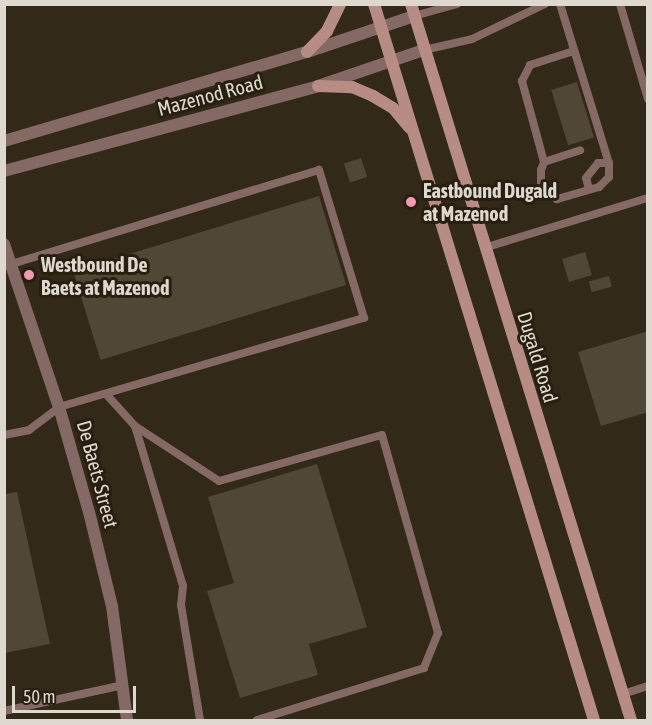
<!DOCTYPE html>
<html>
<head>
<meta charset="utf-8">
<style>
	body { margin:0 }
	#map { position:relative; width:652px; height:725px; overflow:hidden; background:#322919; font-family:"Asap Condensed",sans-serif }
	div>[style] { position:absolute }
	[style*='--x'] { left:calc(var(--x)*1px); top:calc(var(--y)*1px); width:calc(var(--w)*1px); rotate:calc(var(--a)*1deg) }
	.building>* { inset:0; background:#514736; transform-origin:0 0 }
	.lane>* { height:8px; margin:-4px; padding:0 4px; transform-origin:4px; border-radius:4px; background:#846964 }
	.street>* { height:12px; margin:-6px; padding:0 6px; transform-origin:6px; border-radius:6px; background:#846964 }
	.secondary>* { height:12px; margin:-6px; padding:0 6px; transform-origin:6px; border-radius:6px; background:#b78c85 }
	.dots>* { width:16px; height:16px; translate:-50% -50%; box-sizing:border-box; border:3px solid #281f10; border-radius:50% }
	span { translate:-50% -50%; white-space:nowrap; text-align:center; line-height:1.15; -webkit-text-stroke:6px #281f10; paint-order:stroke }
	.street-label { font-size:20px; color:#ded8ce }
	.poi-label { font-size:20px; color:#ded8ce; font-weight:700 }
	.left { translate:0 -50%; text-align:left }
	.frame { position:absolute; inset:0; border:6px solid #ded8ce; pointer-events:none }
	.scale { position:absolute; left:12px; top:686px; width:124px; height:27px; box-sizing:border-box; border:3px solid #ded8ce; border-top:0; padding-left:8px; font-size:18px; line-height:21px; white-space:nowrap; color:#ded8ce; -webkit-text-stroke:4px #281f10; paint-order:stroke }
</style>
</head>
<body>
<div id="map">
	<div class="building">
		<i style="left:577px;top:82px;width:58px;height:27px;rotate:73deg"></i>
		<i style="left:361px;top:158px;width:20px;height:18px;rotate:72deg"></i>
		<i style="left:319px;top:196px;width:93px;height:257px;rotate:73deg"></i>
		<i style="left:585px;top:252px;width:24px;height:24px;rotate:73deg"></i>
		<i style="left:609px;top:276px;width:11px;height:21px;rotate:75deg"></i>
		<i style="clip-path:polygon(648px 331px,648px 412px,601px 426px,578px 352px)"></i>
		<i style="clip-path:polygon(317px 464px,367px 627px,309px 644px,318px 675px,240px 698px,207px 591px,234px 583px,208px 497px)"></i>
		<i style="clip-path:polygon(17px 492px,50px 644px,5px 653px,5px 494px)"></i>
	</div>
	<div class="lane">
		<i style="--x:560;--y:4;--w:166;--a:72.9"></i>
		<i style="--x:609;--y:163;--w:14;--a:90"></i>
		<i style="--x:609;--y:177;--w:14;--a:135"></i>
		<i style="--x:599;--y:187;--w:44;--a:164.1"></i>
		<i style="--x:557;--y:199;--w:11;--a:-146"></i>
		<i style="--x:548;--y:193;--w:12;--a:-125"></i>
		<i style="--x:541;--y:183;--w:13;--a:-90"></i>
		<i style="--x:541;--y:170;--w:9;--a:-69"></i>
		<i style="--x:544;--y:162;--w:84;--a:-105.2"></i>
		<i style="--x:522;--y:81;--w:18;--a:-63"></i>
		<i style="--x:530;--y:65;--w:46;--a:-17.7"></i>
		<i style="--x:620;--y:4;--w:99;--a:73.6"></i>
		<i style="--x:414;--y:16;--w:45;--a:-15.6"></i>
		<i style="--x:424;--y:50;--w:49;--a:-12.9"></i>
		<i style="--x:472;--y:39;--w:81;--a:-25.6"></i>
		<i style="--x:544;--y:162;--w:38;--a:-18"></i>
		<i style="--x:589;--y:189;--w:11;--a:-105"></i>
		<i style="--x:586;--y:178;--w:19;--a:-51"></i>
		<i style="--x:598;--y:163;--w:11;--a:0"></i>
		<i style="--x:484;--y:248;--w:171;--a:-17"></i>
		<i style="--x:106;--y:394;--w:43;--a:47.8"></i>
		<i style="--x:135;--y:426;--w:100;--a:33.2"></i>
		<i style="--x:219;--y:481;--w:169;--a:-15.8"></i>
		<i style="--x:382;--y:435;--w:206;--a:74.2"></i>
		<i style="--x:438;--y:633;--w:38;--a:112"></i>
		<i style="--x:424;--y:668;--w:175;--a:162.7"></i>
		<i style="--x:135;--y:426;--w:167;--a:73.3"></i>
		<i style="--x:183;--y:586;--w:19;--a:96"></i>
		<i style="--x:181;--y:605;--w:117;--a:80.6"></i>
		<i style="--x:4;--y:435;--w:25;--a:-11"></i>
		<i style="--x:29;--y:430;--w:38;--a:-37"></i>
		<i style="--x:59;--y:407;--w:318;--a:-16.3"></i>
		<i style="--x:364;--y:318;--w:155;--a:-106.9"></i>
		<i style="--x:319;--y:170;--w:322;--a:163"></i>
		<i style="--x:623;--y:694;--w:26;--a:-18"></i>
		<i style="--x:4;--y:711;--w:122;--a:-12.3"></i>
	</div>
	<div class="street">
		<i style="--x:4;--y:141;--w:316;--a:-16.4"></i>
		<i style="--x:307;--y:52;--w:113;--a:-18.6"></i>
		<i style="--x:4;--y:171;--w:325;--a:-15.1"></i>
		<i style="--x:318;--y:86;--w:112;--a:-18.8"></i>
		<i style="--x:4;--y:244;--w:172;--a:71.4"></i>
		<i style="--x:59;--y:407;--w:109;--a:74.1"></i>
		<i style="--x:89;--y:512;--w:97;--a:76.3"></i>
		<i style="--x:112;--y:606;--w:115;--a:82.5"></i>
	</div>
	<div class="secondary">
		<i style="--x:374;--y:4;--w:749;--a:72.92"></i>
		<i style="--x:411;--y:4;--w:749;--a:72.92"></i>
		<i style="--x:307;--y:52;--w:29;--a:-46"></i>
		<i style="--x:327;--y:31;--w:30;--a:-64"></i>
		<i style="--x:318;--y:86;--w:34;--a:2"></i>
		<i style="--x:352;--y:87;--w:23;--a:23"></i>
		<i style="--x:373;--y:96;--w:23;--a:31"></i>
		<i style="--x:393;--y:108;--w:26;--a:50"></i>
	</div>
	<div class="dots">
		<i style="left:411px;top:202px;background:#f19ab4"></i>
		<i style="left:29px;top:275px;background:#f19ab4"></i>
	</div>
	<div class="street-label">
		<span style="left:210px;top:95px;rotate:-15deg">Mazenod Road</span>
		<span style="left:538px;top:357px;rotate:73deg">Dugald Road</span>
		<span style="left:98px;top:474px;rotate:75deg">De Baets Street</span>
	</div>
	<div class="poi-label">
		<span class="left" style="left:423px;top:202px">Eastbound Dugald<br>at Mazenod</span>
		<span class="left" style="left:41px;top:276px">Westbound De<br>Baets at Mazenod</span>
	</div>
	<div class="frame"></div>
	<div class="scale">50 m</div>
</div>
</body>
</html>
